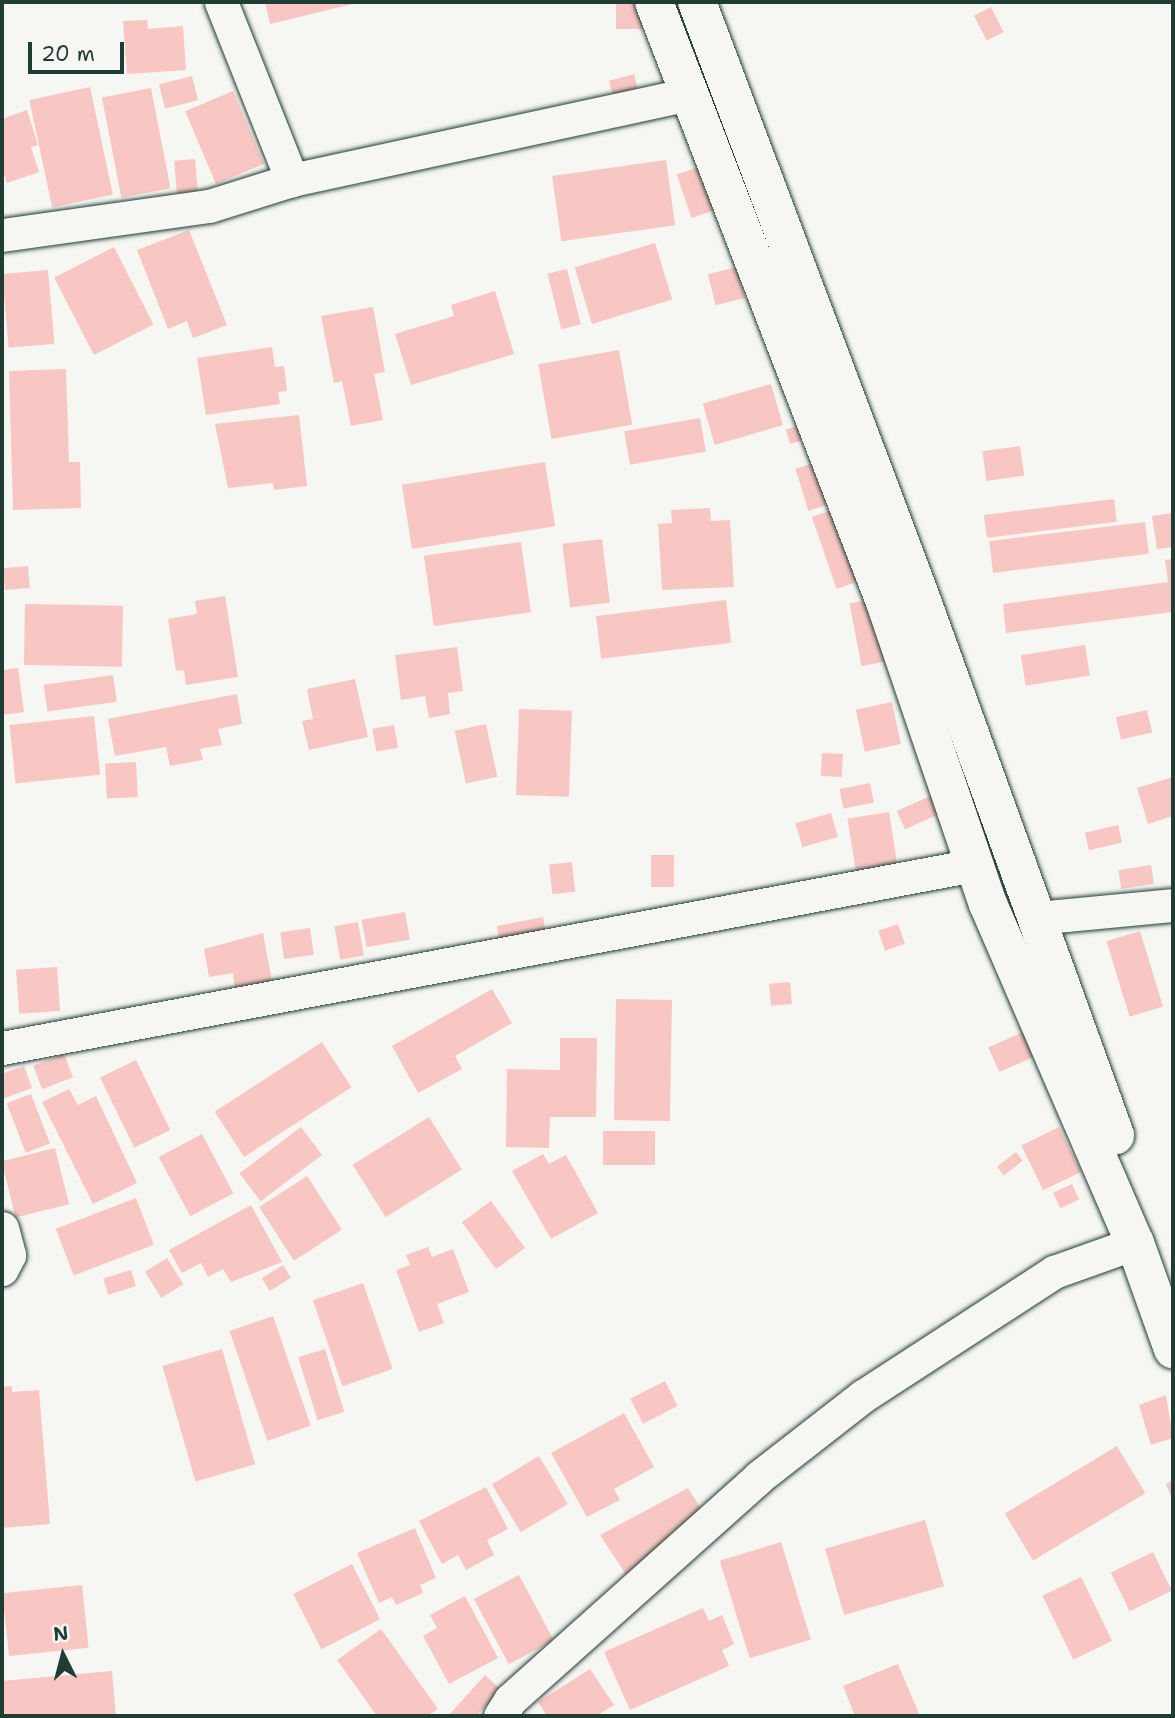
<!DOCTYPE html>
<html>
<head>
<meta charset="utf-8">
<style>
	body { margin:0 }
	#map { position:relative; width:1175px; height:1718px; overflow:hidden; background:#f6f6f2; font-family:"Shantell Sans",sans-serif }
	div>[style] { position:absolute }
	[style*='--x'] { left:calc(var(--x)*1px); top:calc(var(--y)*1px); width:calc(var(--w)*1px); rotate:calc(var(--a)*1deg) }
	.building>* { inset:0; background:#f8c7c4; transform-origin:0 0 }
	.roads { filter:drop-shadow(0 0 2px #1f3d34) drop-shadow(0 0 2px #1f3d34) }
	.street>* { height:33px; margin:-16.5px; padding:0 16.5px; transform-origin:16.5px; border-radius:16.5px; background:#f6f6f2 }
	.secondary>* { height:38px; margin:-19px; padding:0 19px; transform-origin:19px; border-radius:19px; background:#f6f6f2 }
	span { translate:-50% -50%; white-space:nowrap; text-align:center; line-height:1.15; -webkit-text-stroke:5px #f6f6f2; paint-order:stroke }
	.frame { position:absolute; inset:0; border:4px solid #1f3d34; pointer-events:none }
	.north { position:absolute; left:28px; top:1620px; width:70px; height:70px; -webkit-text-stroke:5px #f6f6f2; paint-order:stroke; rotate:354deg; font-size:19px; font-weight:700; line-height:28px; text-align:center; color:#1f3d34 }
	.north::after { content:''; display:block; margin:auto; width:24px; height:32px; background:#1f3d34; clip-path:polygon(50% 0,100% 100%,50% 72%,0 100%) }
	.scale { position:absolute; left:28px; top:42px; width:96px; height:32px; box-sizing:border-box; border:4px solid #1f3d34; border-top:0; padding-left:9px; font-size:21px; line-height:24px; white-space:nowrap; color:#1f3d34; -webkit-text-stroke:5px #f6f6f2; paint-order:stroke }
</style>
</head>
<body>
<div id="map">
	<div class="building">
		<i style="clip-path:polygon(265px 2px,357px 2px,357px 3px,270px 24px)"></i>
		<i style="left:616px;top:2px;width:32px;height:27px"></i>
		<i style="left:991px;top:7px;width:28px;height:19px;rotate:63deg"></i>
		<i style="clip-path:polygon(147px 20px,148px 29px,183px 26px,186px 70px,127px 74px,123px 21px)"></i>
		<i style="left:634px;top:74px;width:27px;height:26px;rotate:75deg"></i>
		<i style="left:192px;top:76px;width:25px;height:34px;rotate:76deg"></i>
		<i style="left:90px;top:87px;width:110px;height:62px;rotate:78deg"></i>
		<i style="left:151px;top:88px;width:102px;height:50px;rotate:79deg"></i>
		<i style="left:233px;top:91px;width:79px;height:52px;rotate:67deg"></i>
		<i style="clip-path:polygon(27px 110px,38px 145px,31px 147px,39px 172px,7px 183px,2px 168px,2px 119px)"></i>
		<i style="left:195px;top:159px;width:37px;height:21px;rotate:85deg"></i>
		<i style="left:666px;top:160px;width:66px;height:115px;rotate:82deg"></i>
		<i style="left:704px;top:165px;width:46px;height:29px;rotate:71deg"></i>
		<i style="clip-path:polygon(189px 230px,227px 325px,193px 338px,187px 321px,168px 329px,137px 250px)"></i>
		<i style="left:655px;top:243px;width:59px;height:84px;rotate:73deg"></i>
		<i style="left:114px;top:247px;width:87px;height:67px;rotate:63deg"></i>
		<i style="left:737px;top:267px;width:32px;height:30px;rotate:76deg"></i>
		<i style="left:567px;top:269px;width:57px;height:20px;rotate:76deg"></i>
		<i style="left:48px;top:270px;width:74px;height:46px;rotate:85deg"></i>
		<i style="clip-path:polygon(495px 291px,514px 354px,411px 385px,395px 334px,454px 316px,451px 305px)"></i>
		<i style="clip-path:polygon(373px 307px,385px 372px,374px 374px,383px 420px,351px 426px,342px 381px,334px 383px,321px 316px)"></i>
		<i style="clip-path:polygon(272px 347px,275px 367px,284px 366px,287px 391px,278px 392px,280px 404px,206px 415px,197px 358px)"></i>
		<i style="left:619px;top:350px;width:76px;height:82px;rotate:80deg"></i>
		<i style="clip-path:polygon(66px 369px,69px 462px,80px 462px,81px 508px,13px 510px,9px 371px)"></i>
		<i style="left:771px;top:384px;width:43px;height:71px;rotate:74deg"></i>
		<i style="clip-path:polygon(299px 415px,307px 486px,274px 490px,273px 483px,228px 488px,215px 424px)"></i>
		<i style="left:700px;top:418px;width:34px;height:77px;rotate:80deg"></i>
		<i style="left:805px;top:424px;width:15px;height:20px;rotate:74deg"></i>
		<i style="left:1020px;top:446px;width:30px;height:38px;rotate:82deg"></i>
		<i style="left:827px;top:459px;width:44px;height:33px;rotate:73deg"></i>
		<i style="left:545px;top:462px;width:65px;height:145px;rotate:81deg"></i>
		<i style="left:1114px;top:499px;width:23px;height:131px;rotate:83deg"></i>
		<i style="left:844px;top:506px;width:76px;height:34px;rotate:71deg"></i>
		<i style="clip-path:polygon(710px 508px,711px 521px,730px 520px,734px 587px,662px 590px,658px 524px,672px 523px,671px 510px)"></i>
		<i style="clip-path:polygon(1173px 513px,1173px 547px,1157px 549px,1152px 516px)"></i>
		<i style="left:1145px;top:522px;width:32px;height:157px;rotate:83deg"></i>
		<i style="left:602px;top:539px;width:64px;height:40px;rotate:83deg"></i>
		<i style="left:521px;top:542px;width:71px;height:98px;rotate:82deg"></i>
		<i style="clip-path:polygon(1173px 559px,1173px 612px,1006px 633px,1003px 604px,1168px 582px,1165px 560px)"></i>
		<i style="left:28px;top:566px;width:22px;height:25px;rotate:85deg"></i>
		<i style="clip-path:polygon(225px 596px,238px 677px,186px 685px,184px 670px,176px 671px,168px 619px,197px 614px,195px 601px)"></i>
		<i style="left:872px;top:599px;width:64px;height:23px;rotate:79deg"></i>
		<i style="left:726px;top:600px;width:43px;height:131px;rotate:83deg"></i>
		<i style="left:25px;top:604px;width:98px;height:61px;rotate:1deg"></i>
		<i style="left:1085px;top:645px;width:31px;height:65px;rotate:81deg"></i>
		<i style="clip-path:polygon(457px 647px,463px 691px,448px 693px,450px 714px,429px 718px,425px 696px,401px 700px,395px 655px)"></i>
		<i style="clip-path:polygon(18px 668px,24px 712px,2px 715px,2px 670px)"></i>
		<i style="left:113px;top:675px;width:27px;height:70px;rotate:82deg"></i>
		<i style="clip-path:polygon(355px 679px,368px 737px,309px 750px,302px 721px,313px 719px,307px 689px)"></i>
		<i style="clip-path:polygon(237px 694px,242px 724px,218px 729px,222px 745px,200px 749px,203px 760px,170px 766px,166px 747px,115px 756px,108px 719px)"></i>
		<i style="left:892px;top:702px;width:43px;height:37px;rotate:78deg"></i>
		<i style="left:519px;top:709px;width:53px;height:86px;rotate:2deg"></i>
		<i style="left:1147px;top:710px;width:23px;height:32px;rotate:77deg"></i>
		<i style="left:94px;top:716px;width:59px;height:85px;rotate:84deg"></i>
		<i style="left:486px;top:724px;width:54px;height:32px;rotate:78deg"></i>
		<i style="left:394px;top:725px;width:23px;height:22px;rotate:80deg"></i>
		<i style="left:822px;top:753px;width:21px;height:23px;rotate:3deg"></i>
		<i style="left:136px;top:762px;width:35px;height:31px;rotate:87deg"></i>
		<i style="clip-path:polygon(1173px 777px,1173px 816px,1148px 824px,1137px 788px)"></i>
		<i style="left:870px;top:783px;width:20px;height:31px;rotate:79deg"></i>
		<i style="left:937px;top:793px;width:20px;height:44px;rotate:66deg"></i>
		<i style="left:889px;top:812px;width:65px;height:42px;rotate:81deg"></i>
		<i style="left:831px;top:813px;width:25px;height:37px;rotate:74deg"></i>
		<i style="left:1118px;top:825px;width:18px;height:34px;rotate:77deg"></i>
		<i style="left:674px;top:855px;width:32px;height:23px;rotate:90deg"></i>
		<i style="left:572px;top:862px;width:30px;height:23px;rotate:84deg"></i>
		<i style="left:1151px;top:865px;width:19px;height:33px;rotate:81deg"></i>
		<i style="left:405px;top:912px;width:28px;height:44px;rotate:80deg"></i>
		<i style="left:543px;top:917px;width:20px;height:47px;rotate:79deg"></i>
		<i style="left:358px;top:922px;width:34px;height:24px;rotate:80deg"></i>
		<i style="left:898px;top:924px;width:21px;height:21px;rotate:71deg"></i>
		<i style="left:310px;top:928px;width:27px;height:30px;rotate:82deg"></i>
		<i style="left:1140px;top:931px;width:79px;height:35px;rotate:73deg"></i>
		<i style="clip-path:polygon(263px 933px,273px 987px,236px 994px,233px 973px,209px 977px,204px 949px)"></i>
		<i style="left:57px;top:967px;width:44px;height:41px;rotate:86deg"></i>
		<i style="left:790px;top:982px;width:22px;height:21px;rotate:85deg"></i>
		<i style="clip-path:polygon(492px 989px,512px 1023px,455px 1056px,462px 1069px,418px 1093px,392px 1046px)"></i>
		<i style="left:616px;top:999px;width:56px;height:121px;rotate:1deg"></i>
		<i style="left:1023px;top:1032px;width:27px;height:38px;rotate:66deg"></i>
		<i style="clip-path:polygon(560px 1038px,597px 1038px,596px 1117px,550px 1117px,549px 1148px,506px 1147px,507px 1069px,560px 1070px)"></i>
		<i style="left:322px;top:1042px;width:54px;height:128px;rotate:57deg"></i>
		<i style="left:64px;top:1054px;width:25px;height:33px;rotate:69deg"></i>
		<i style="left:136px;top:1060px;width:78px;height:40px;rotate:64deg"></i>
		<i style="clip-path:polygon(24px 1066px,32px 1088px,2px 1099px,2px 1074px)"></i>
		<i style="clip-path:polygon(69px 1089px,78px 1105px,96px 1096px,137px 1183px,93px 1204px,42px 1102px)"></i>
		<i style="left:31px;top:1094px;width:53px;height:26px;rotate:69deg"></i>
		<i style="left:429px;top:1117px;width:62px;height:90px;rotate:58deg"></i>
		<i style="left:301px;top:1127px;width:35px;height:77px;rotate:53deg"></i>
		<i style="left:1059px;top:1127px;width:50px;height:42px;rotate:64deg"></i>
		<i style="left:655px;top:1131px;width:34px;height:52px;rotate:90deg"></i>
		<i style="left:202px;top:1134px;width:67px;height:49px;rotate:62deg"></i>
		<i style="left:55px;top:1148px;width:58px;height:55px;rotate:76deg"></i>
		<i style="left:1016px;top:1152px;width:11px;height:24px;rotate:52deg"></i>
		<i style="clip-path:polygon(543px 1154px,549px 1164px,566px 1155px,598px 1213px,551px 1239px,512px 1171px)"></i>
		<i style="left:307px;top:1176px;width:64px;height:57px;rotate:57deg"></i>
		<i style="left:1072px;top:1184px;width:17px;height:21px;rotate:65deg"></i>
		<i style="left:136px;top:1198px;width:50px;height:86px;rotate:69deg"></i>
		<i style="left:491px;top:1201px;width:58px;height:36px;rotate:54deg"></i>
		<i style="clip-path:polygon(251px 1205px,282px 1262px,231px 1282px,223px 1269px,208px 1277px,201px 1263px,182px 1273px,169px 1250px)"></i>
		<i style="clip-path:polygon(428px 1247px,432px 1257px,453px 1249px,469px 1292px,437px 1304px,444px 1323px,419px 1332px,396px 1270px,410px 1265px,406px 1255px)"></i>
		<i style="left:167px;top:1258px;width:31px;height:26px;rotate:58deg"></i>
		<i style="left:283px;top:1265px;width:15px;height:25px;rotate:58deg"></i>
		<i style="left:131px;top:1270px;width:17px;height:29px;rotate:73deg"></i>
		<i style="left:363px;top:1283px;width:91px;height:53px;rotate:71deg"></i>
		<i style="left:273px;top:1316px;width:116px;height:46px;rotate:71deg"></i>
		<i style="left:222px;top:1349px;width:120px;height:62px;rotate:74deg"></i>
		<i style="left:325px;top:1349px;width:66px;height:28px;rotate:73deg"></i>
		<i style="left:665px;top:1381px;width:28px;height:39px;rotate:63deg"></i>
		<i style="clip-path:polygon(12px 1386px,12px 1392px,39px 1390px,50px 1524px,2px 1528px,2px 1387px)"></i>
		<i style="clip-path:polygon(1166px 1395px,1173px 1438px,1151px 1445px,1139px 1405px)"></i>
		<i style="clip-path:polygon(624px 1413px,654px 1467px,614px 1489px,620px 1500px,587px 1517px,551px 1453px)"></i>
		<i style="left:1117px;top:1446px;width:55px;height:131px;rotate:59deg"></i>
		<i style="left:539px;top:1456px;width:56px;height:55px;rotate:59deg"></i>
		<i style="clip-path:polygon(1173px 1480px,1173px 1501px,1166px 1484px)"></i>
		<i style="clip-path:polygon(486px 1487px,508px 1529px,487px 1540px,494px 1555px,466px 1570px,458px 1555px,442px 1564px,419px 1521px)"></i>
		<i style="clip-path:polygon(688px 1488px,703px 1512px,669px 1534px,677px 1547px,629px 1579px,600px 1535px)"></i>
		<i style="left:925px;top:1520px;width:69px;height:104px;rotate:74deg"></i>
		<i style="clip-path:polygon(415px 1528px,436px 1578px,420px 1585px,423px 1593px,396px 1605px,392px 1597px,379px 1603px,357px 1553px)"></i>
		<i style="left:781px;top:1542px;width:102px;height:64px;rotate:73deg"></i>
		<i style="left:1153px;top:1552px;width:43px;height:47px;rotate:64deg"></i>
		<i style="left:352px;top:1564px;width:62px;height:66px;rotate:63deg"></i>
		<i style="left:519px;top:1575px;width:74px;height:51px;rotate:62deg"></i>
		<i style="left:1081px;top:1577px;width:71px;height:43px;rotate:64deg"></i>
		<i style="left:82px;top:1585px;width:63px;height:80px;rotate:84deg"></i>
		<i style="clip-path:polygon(465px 1596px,498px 1658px,449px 1684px,423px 1636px,437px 1628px,430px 1615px)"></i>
		<i style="clip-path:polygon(703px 1608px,709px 1621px,722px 1615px,734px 1644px,722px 1650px,729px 1666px,630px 1710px,604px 1652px)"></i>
		<i style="clip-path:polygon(381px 1629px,438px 1709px,427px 1716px,377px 1716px,337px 1660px)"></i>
		<i style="clip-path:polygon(898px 1664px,920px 1716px,855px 1716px,843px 1686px)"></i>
		<i style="clip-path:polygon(590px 1669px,614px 1705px,596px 1716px,547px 1716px,538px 1702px)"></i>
		<i style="clip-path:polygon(112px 1671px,116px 1716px,2px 1716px,2px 1681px)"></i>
		<i style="clip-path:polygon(485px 1675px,501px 1690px,476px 1716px,448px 1716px)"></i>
	</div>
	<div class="roads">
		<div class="street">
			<i style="--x:221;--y:2;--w:192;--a:68.3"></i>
			<i style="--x:2;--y:235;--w:209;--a:-8"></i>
			<i style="--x:209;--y:206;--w:87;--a:-17.4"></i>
			<i style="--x:292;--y:180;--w:406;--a:-12.2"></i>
			<i style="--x:1035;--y:918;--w:139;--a:-5.4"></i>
			<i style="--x:2;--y:1048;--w:989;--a:-10.66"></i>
			<i style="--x:2;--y:1228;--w:28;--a:75"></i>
			<i style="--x:9;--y:1255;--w:16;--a:117"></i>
			<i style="--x:500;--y:1716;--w:19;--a:-58"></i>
			<i style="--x:510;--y:1700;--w:334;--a:-41.8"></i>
			<i style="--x:759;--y:1477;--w:132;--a:-37.9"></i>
			<i style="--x:863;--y:1396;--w:228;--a:-33"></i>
			<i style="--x:1054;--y:1272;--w:86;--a:-19.7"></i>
		</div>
		<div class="secondary">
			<i style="--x:654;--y:2;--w:643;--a:68.94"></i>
			<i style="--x:885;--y:602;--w:319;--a:71.2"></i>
			<i style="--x:988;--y:904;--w:369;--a:66.6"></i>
			<i style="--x:1135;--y:1243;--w:113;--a:70.3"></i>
			<i style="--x:697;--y:2;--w:628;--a:69.4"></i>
			<i style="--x:918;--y:590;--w:580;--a:70.13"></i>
		</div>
	</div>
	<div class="frame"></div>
	<div class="north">N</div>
	<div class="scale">20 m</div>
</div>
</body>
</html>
